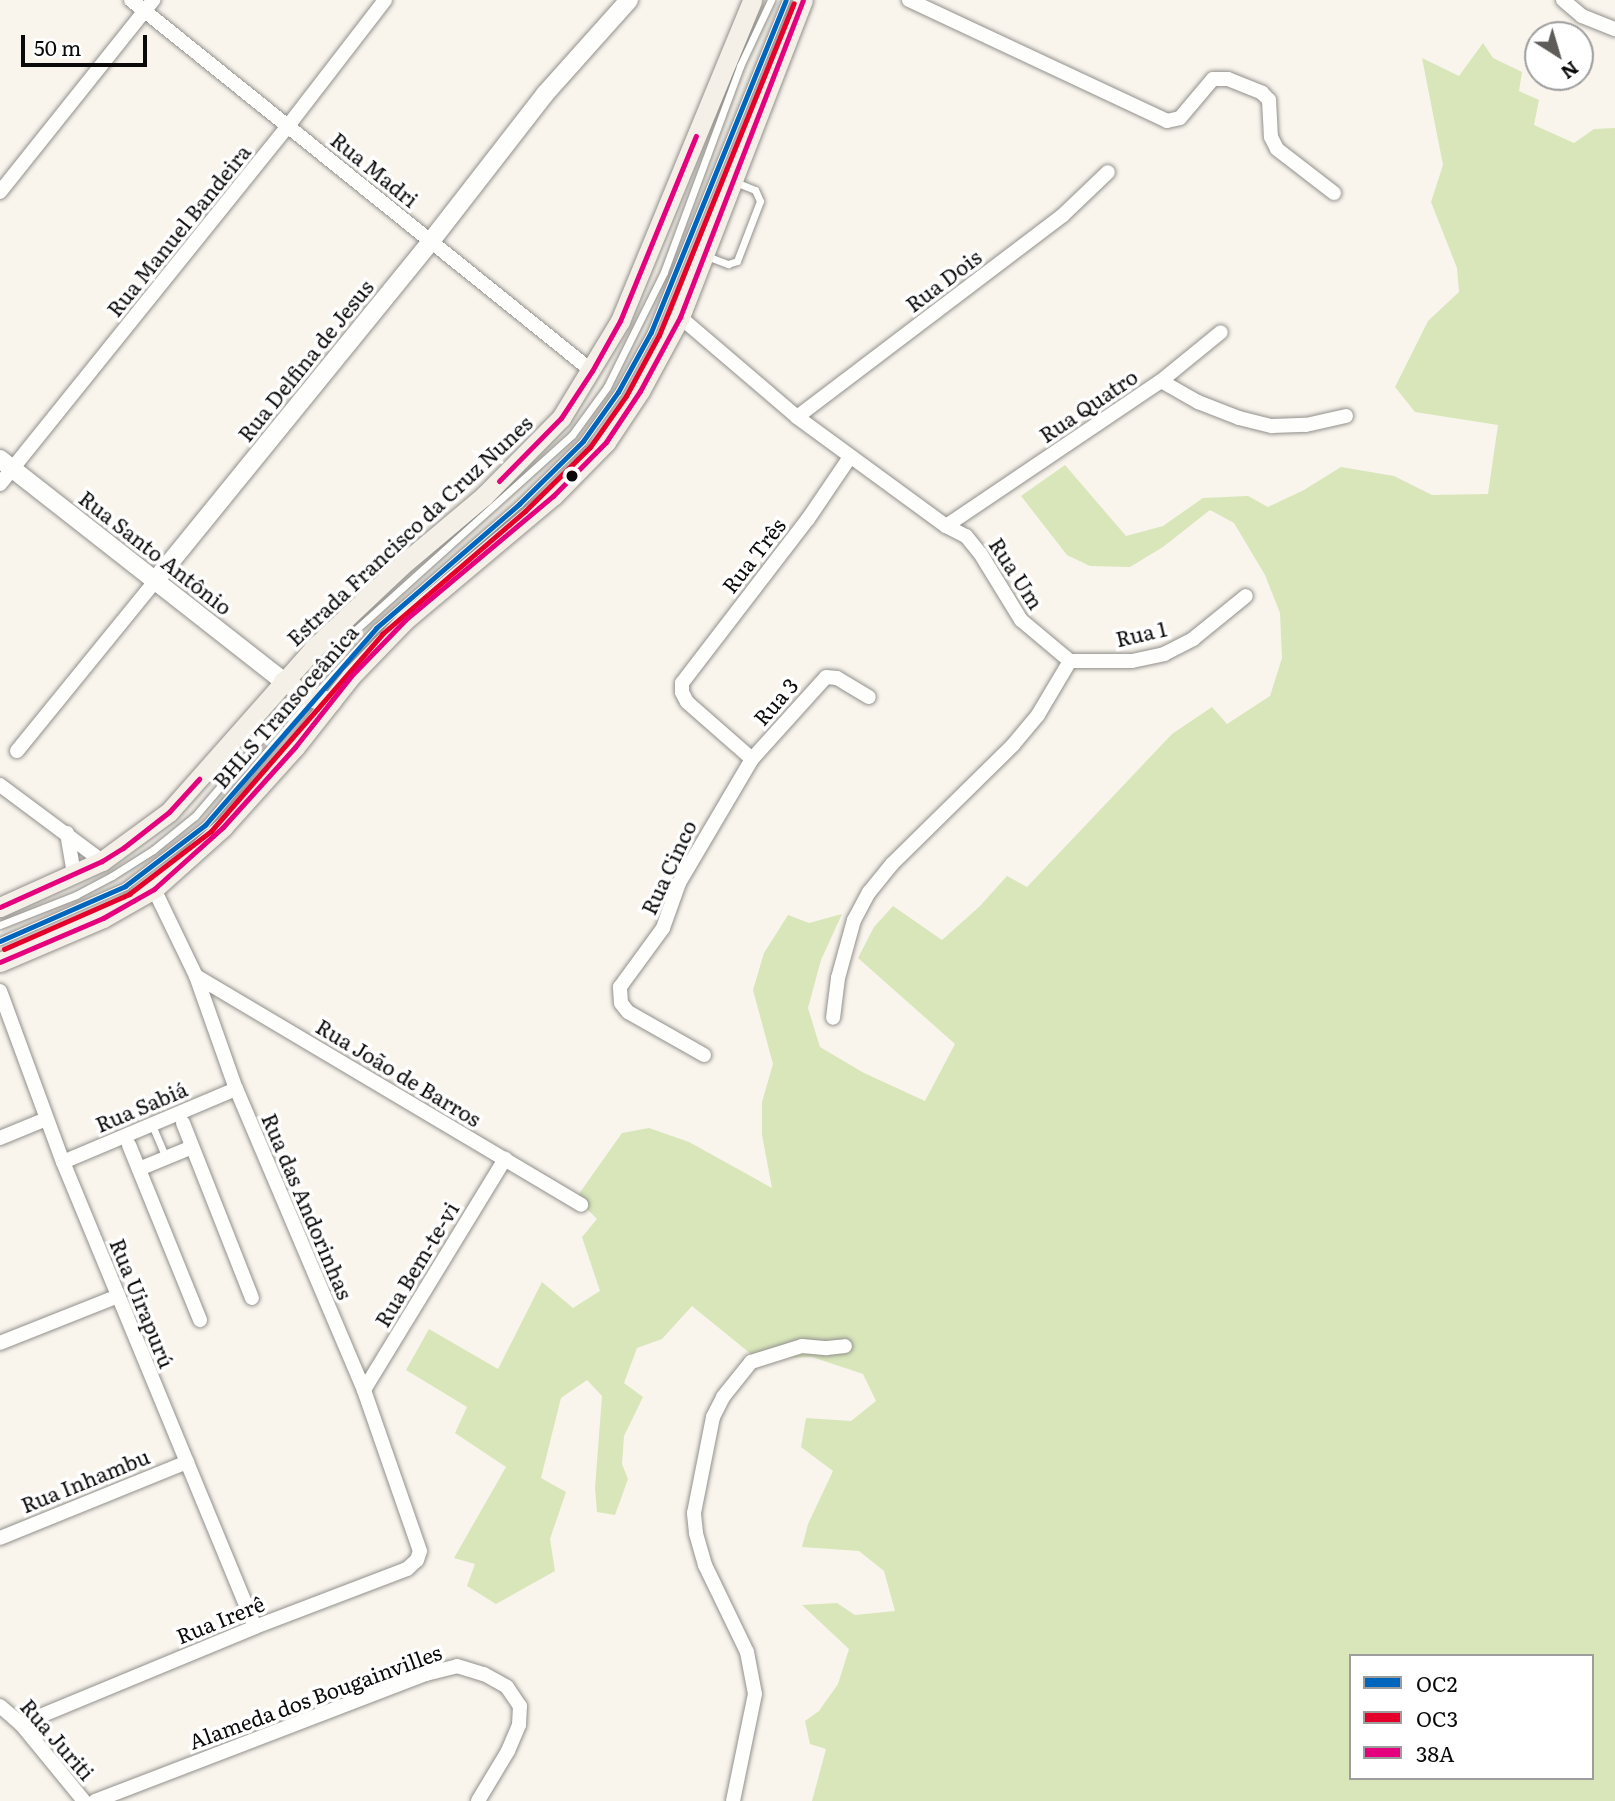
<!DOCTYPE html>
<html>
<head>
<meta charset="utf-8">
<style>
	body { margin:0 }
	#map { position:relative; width:1615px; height:1801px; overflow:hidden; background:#f9f5ed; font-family:Literata,serif }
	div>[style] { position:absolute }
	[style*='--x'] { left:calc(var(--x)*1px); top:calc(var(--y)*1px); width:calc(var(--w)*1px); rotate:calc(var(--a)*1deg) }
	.forest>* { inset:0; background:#d8e6ba }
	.roads { filter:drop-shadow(0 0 2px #92908c) drop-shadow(0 0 2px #92908c) }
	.service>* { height:7px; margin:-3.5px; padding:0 3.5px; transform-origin:3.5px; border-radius:3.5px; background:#fefefc }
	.minor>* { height:14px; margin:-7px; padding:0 7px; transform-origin:7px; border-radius:7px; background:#fefefc }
	.tertiary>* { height:18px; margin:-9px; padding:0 9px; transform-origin:9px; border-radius:9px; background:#fefefc }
	.secondary>* { height:19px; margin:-9.5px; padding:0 9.5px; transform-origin:9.5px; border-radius:9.5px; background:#f4f0e7 }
	.bus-1>* { height:5px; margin:-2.5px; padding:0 2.5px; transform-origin:2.5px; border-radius:2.5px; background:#0065bd }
	.bus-2>* { height:5px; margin:-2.5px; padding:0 2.5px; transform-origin:2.5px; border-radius:2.5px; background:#e4002b }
	.bus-3>* { height:5px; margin:-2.5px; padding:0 2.5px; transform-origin:2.5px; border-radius:2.5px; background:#e5007d }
	.dots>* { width:19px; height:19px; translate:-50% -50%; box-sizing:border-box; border:4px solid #fff; border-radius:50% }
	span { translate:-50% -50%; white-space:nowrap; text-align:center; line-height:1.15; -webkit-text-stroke:7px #fff; paint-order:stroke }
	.street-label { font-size:21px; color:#0a0a0a }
	.legend { position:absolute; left:1349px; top:1654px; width:245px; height:126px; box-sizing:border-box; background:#fff; border:2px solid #9d9d9d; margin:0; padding:9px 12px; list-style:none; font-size:21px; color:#0a0a0a }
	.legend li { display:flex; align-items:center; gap:14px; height:35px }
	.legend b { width:35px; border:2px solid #9d9d9d }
	.north { position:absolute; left:1524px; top:21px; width:70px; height:70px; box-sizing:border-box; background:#fff; border:2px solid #9d9d9d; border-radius:50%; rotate:143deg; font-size:19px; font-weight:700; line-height:28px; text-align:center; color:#0a0a0a }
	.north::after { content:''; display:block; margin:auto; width:24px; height:32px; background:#5e5c59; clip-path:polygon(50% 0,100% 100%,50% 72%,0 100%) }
	.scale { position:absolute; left:21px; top:35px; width:126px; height:32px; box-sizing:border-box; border:4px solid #0a0a0a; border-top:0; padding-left:9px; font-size:21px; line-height:24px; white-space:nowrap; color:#0a0a0a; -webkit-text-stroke:5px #fff; paint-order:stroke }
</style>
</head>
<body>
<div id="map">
	<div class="forest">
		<i style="clip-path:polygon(evenodd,1483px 43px,1493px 58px,1522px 72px,1519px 91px,1539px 100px,1534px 125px,1574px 143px,1594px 129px,1615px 128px,1615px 1801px,812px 1801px,826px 1749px,810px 1744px,805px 1721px,819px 1711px,838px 1684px,849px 1649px,802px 1605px,837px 1603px,855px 1615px,895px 1611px,884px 1571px,859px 1551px,802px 1547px,808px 1524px,833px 1471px,801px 1447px,806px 1418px,851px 1421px,876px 1401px,863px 1374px,812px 1357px,757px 1359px,692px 1306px,662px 1339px,637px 1348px,624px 1383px,643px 1397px,624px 1436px,622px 1464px,628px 1479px,615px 1515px,597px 1512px,595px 1488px,602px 1396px,587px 1380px,561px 1398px,541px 1478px,566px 1492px,550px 1539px,555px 1571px,496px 1604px,467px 1586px,475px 1564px,454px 1558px,506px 1467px,455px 1433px,467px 1407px,406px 1370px,429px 1329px,498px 1369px,542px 1282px,573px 1308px,600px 1291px,582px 1237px,597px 1219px,576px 1198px,622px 1133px,649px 1128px,689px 1142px,772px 1188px,762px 1135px,762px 1102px,773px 1064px,753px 990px,764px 953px,788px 915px,809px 923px,842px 914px,821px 960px,808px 1008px,820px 1047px,864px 1073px,925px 1101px,955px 1044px,858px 958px,874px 927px,893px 906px,942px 940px,980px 906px,1007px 876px,1027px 887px,1172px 734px,1212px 707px,1227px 724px,1270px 696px,1282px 658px,1280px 613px,1265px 575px,1234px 523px,1210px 510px,1163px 547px,1130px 567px,1090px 566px,1067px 555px,1021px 496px,1065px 465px,1126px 536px,1163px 526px,1203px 498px,1248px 496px,1268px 507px,1304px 490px,1341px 467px,1394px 476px,1432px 495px,1488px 494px,1498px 425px,1415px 412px,1395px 387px,1428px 321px,1459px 292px,1457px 268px,1431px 202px,1443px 165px,1422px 58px,1459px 76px,1483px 43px,1351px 1656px,1592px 1656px,1592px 1778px,1351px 1778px,1351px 1656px)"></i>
	</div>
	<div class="roads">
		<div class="service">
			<i style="--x:704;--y:255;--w:26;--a:21"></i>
			<i style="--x:728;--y:264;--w:9;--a:-18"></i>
			<i style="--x:737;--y:261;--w:64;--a:-69"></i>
			<i style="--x:760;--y:201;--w:12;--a:-114"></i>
			<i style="--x:755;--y:190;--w:24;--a:-158"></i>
			<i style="--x:0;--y:925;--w:82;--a:-21.5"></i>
			<i style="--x:76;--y:895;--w:41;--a:-27.8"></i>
			<i style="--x:112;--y:876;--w:49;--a:-32.4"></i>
			<i style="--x:153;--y:850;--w:54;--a:-39"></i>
			<i style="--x:195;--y:816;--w:240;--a:-49.4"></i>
			<i style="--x:351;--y:634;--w:297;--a:-42"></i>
			<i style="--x:572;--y:435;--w:59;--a:-53.9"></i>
			<i style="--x:607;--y:387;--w:128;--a:-63.6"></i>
			<i style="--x:664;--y:272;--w:220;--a:-69.7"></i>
			<i style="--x:740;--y:66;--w:73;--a:-64.8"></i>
			<i style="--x:0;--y:941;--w:137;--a:-23.7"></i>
			<i style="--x:125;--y:886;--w:101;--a:-37.3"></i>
			<i style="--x:205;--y:825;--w:166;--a:-49.9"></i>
			<i style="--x:312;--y:698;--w:95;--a:-47.6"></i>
			<i style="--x:376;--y:628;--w:189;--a:-40.9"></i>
			<i style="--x:519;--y:504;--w:90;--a:-44.5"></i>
			<i style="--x:583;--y:441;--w:60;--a:-54.5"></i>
			<i style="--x:618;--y:392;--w:68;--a:-61.2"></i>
			<i style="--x:651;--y:332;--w:358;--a:-67.9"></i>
			<i style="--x:152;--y:1125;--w:36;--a:67"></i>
		</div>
		<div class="minor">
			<i style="--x:131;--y:0;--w:592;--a:38.83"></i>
			<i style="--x:909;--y:0;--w:285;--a:25.1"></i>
			<i style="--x:1167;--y:121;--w:13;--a:-13"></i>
			<i style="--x:1180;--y:118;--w:51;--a:-49.8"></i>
			<i style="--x:1213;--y:79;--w:15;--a:0"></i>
			<i style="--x:1228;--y:79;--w:37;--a:22"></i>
			<i style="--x:1262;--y:93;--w:10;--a:45"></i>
			<i style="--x:1269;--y:100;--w:37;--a:87"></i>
			<i style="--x:1271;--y:137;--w:13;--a:63"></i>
			<i style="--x:1277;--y:149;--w:72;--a:37.7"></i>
			<i style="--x:1563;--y:0;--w:25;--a:40"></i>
			<i style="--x:1582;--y:16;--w:35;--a:22"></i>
			<i style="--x:0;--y:192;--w:246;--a:-51.4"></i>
			<i style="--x:680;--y:317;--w:154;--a:40.5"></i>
			<i style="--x:797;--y:417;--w:185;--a:36.2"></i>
			<i style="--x:946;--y:526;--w:22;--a:27"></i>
			<i style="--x:966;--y:536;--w:22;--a:51"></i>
			<i style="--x:980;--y:553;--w:79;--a:58.5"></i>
			<i style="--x:1021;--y:620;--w:64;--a:39.9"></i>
			<i style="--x:1070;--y:661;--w:63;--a:120.7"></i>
			<i style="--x:1038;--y:715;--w:39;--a:130"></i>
			<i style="--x:1013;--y:745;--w:170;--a:135.5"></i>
			<i style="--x:892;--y:864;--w:36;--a:129"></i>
			<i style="--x:869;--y:892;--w:32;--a:118"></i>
			<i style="--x:854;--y:920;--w:60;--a:105.4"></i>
			<i style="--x:838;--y:978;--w:40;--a:97.1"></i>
			<i style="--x:1161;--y:381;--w:77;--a:-39.2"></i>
			<i style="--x:797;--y:417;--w:334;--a:-37.2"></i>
			<i style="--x:1063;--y:215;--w:62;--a:-43.7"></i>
			<i style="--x:0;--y:484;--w:459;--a:-51.2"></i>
			<i style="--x:288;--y:126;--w:159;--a:-52.4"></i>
			<i style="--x:946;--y:526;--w:259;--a:-34"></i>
			<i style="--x:1161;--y:381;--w:43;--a:29.6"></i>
			<i style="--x:1198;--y:402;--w:44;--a:21.3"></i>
			<i style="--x:1239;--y:418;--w:34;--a:14"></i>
			<i style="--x:1272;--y:426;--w:34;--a:-2"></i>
			<i style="--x:1306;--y:425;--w:41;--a:-12.7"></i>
			<i style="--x:1070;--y:661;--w:62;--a:0"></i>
			<i style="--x:1132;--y:661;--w:33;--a:-12"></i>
			<i style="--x:1164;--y:654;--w:33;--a:-27"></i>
			<i style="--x:1193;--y:639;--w:68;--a:-39.1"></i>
			<i style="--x:17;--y:751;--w:219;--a:-50.9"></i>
			<i style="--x:752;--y:759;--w:86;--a:-138.8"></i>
			<i style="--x:687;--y:702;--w:11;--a:-117"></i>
			<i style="--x:682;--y:692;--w:9;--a:-90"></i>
			<i style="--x:682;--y:683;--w:207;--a:-52.5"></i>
			<i style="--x:808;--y:519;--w:75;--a:-55.9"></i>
			<i style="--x:0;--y:785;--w:127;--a:36.7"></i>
			<i style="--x:67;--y:833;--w:42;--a:80.3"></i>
			<i style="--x:196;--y:976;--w:448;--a:30.7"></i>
			<i style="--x:0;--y:991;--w:182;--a:69.8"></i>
			<i style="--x:63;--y:1162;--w:503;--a:67.56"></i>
			<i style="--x:704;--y:1055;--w:87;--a:-150.5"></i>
			<i style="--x:628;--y:1012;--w:11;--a:-128"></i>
			<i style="--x:621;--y:1003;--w:16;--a:-94"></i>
			<i style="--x:620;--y:987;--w:73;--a:-53.9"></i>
			<i style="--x:663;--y:928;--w:48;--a:-70.4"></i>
			<i style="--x:679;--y:883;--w:144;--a:-59.5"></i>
			<i style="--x:752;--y:759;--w:110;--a:-47.9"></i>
			<i style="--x:826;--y:677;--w:11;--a:5"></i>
			<i style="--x:837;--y:678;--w:37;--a:31"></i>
			<i style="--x:183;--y:1123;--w:188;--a:68.5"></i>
			<i style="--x:0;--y:1138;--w:50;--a:-22.4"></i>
			<i style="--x:129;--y:1145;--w:189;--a:67.9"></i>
			<i style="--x:63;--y:1162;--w:188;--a:-22.9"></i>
			<i style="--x:139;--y:1169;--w:57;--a:-22.5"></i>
			<i style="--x:0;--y:1343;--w:127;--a:-21.7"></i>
			<i style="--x:364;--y:1390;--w:271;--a:-58.6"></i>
			<i style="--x:0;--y:1538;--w:202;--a:-22.1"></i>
			<i style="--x:0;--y:1706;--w:28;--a:41"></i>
			<i style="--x:21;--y:1724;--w:99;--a:50.7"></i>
			<i style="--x:21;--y:1724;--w:253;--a:-22.5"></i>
			<i style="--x:255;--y:1627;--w:163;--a:-20.9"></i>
			<i style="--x:407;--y:1569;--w:13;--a:-42"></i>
			<i style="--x:417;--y:1560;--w:9;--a:-72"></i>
			<i style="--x:420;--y:1551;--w:170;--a:-109.2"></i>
			<i style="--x:364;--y:1390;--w:327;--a:-113"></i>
			<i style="--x:236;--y:1089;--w:120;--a:-109.5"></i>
			<i style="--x:196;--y:976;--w:97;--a:-115.8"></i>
			<i style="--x:95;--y:1801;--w:355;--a:-21"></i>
			<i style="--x:426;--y:1674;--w:32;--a:-14"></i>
			<i style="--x:457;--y:1666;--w:28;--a:17"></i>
			<i style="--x:484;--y:1674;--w:26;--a:29"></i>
			<i style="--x:507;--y:1687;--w:23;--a:56"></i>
			<i style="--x:520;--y:1706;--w:19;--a:93"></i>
			<i style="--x:519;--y:1725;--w:28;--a:113"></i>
			<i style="--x:508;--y:1751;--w:58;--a:121"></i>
			<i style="--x:733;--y:1801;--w:109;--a:-78.4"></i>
			<i style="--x:755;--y:1694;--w:43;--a:-100.8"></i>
			<i style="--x:747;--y:1652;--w:97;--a:-115.8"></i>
			<i style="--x:705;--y:1565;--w:33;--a:-106"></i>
			<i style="--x:696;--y:1533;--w:20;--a:-96"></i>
			<i style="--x:694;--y:1513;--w:98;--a:-78.8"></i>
			<i style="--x:713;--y:1417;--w:22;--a:-63"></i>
			<i style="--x:723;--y:1397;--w:45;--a:-51.3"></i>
			<i style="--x:751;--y:1362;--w:53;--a:-17.4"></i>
			<i style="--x:802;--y:1346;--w:25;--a:5"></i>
			<i style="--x:827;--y:1348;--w:18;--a:-6"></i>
		</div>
		<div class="tertiary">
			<i style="--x:0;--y:459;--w:360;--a:38.1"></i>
			<i style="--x:155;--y:581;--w:438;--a:-50.9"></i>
			<i style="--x:431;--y:241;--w:186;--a:-52.2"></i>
			<i style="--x:545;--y:94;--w:126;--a:-48.2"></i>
		</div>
		<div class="secondary">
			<i style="--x:283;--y:681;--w:34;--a:30"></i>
			<i style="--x:312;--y:698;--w:20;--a:9"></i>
			<i style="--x:0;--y:907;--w:112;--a:-24.3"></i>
			<i style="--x:102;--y:861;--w:83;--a:-36.2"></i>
			<i style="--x:169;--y:812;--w:217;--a:-48.5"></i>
			<i style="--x:313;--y:649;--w:122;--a:-43.3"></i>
			<i style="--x:402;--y:565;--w:107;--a:-40.1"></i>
			<i style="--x:484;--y:496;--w:110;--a:-45.4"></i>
			<i style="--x:561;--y:418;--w:114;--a:-58.7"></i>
			<i style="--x:620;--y:321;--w:347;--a:-67.6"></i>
			<i style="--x:0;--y:962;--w:112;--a:-23.1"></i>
			<i style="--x:103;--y:918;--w:59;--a:-29.6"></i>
			<i style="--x:154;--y:889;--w:93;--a:-41.9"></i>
			<i style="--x:223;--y:827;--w:108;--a:-48"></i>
			<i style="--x:295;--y:747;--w:90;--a:-51.7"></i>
			<i style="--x:351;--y:676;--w:78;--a:-46"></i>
			<i style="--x:405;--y:620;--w:193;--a:-40"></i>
			<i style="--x:553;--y:496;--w:76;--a:-45.5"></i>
			<i style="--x:606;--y:442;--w:61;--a:-56.3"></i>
			<i style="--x:640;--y:391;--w:84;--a:-61.6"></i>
			<i style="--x:680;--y:317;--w:340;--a:-68.8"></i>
		</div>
	</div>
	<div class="bus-1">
		<i style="--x:0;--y:941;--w:137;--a:-23.7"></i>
		<i style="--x:125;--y:886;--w:101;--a:-37.3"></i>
		<i style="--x:205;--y:825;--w:261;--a:-49"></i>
		<i style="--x:376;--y:628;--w:189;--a:-40.9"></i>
		<i style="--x:519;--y:504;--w:90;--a:-44.5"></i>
		<i style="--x:583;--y:441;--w:60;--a:-54.5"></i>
		<i style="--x:618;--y:392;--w:68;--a:-61.2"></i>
		<i style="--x:651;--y:332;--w:358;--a:-67.9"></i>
	</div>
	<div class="bus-2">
		<i style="--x:4;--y:949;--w:137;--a:-23.7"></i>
		<i style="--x:129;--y:894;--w:103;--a:-37.5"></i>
		<i style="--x:211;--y:831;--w:261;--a:-49"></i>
		<i style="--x:382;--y:634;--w:189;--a:-40.7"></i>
		<i style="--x:525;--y:511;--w:91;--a:-44.6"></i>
		<i style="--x:590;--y:447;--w:62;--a:-54.8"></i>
		<i style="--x:626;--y:396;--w:69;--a:-61.6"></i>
		<i style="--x:659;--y:335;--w:358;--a:-67.9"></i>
	</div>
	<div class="bus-3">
		<i style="--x:499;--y:481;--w:88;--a:-45.5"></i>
		<i style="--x:561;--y:418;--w:56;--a:-56.6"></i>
		<i style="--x:592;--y:371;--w:57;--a:-60.8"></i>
		<i style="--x:620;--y:321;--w:200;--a:-67.7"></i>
		<i style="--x:0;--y:907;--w:112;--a:-24.3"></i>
		<i style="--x:102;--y:861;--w:25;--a:-32"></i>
		<i style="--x:123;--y:848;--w:58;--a:-38"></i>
		<i style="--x:169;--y:812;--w:45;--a:-47.7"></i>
		<i style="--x:0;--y:962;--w:112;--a:-23.1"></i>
		<i style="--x:103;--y:918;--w:59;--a:-29.6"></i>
		<i style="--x:154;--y:889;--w:93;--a:-41.9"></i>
		<i style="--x:223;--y:827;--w:108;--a:-48"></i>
		<i style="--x:295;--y:747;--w:90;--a:-51.7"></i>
		<i style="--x:351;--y:676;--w:78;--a:-46"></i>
		<i style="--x:405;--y:620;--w:193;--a:-40"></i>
		<i style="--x:553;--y:496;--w:76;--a:-45.5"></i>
		<i style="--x:606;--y:442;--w:61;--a:-56.3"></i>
		<i style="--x:640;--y:391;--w:84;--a:-61.6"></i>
		<i style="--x:680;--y:317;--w:340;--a:-68.8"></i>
	</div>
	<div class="dots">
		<i style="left:572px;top:476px;background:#0a0a0a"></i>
	</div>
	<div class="street-label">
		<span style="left:375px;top:169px;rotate:39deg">Rua Madri</span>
		<span style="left:178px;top:230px;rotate:-51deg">Rua Manuel Bandeira</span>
		<span style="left:943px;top:280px;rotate:-37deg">Rua Dois</span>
		<span style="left:305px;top:360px;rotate:-51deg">Rua Delfina de Jesus</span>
		<span style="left:1088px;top:405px;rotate:-34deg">Rua Quatro</span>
		<span style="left:409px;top:530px;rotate:-43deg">Estrada Francisco da Cruz Nunes</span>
		<span style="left:156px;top:552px;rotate:38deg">Rua Santo Antônio</span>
		<span style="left:753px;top:555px;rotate:-52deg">Rua Três</span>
		<span style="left:1017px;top:573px;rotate:57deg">Rua Um</span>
		<span style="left:1141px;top:633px;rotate:-13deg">Rua 1</span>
		<span style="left:775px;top:701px;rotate:-49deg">Rua 3</span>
		<span style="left:285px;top:706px;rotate:-49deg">BHLS Transoceânica</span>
		<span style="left:668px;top:867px;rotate:-65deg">Rua Cinco</span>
		<span style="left:399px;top:1072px;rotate:31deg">Rua João de Barros</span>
		<span style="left:141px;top:1106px;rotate:-23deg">Rua Sabiá</span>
		<span style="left:308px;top:1206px;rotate:67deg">Rua das Andorinhas</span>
		<span style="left:416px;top:1264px;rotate:-59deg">Rua Bem-te-vi</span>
		<span style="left:143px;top:1303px;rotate:68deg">Rua Uirapurú</span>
		<span style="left:85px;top:1480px;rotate:-22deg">Rua Inhambu</span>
		<span style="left:220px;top:1619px;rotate:-22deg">Rua Irerê</span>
		<span style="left:315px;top:1696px;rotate:-20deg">Alameda dos Bougainvilles</span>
		<span style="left:58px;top:1739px;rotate:49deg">Rua Juriti</span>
	</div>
	<ul class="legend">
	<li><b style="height:9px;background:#0065bd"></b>OC2</li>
	<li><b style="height:9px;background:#e4002b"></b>OC3</li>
	<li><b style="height:9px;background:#e5007d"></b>38A</li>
	</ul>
	<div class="north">N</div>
	<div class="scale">50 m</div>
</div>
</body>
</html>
